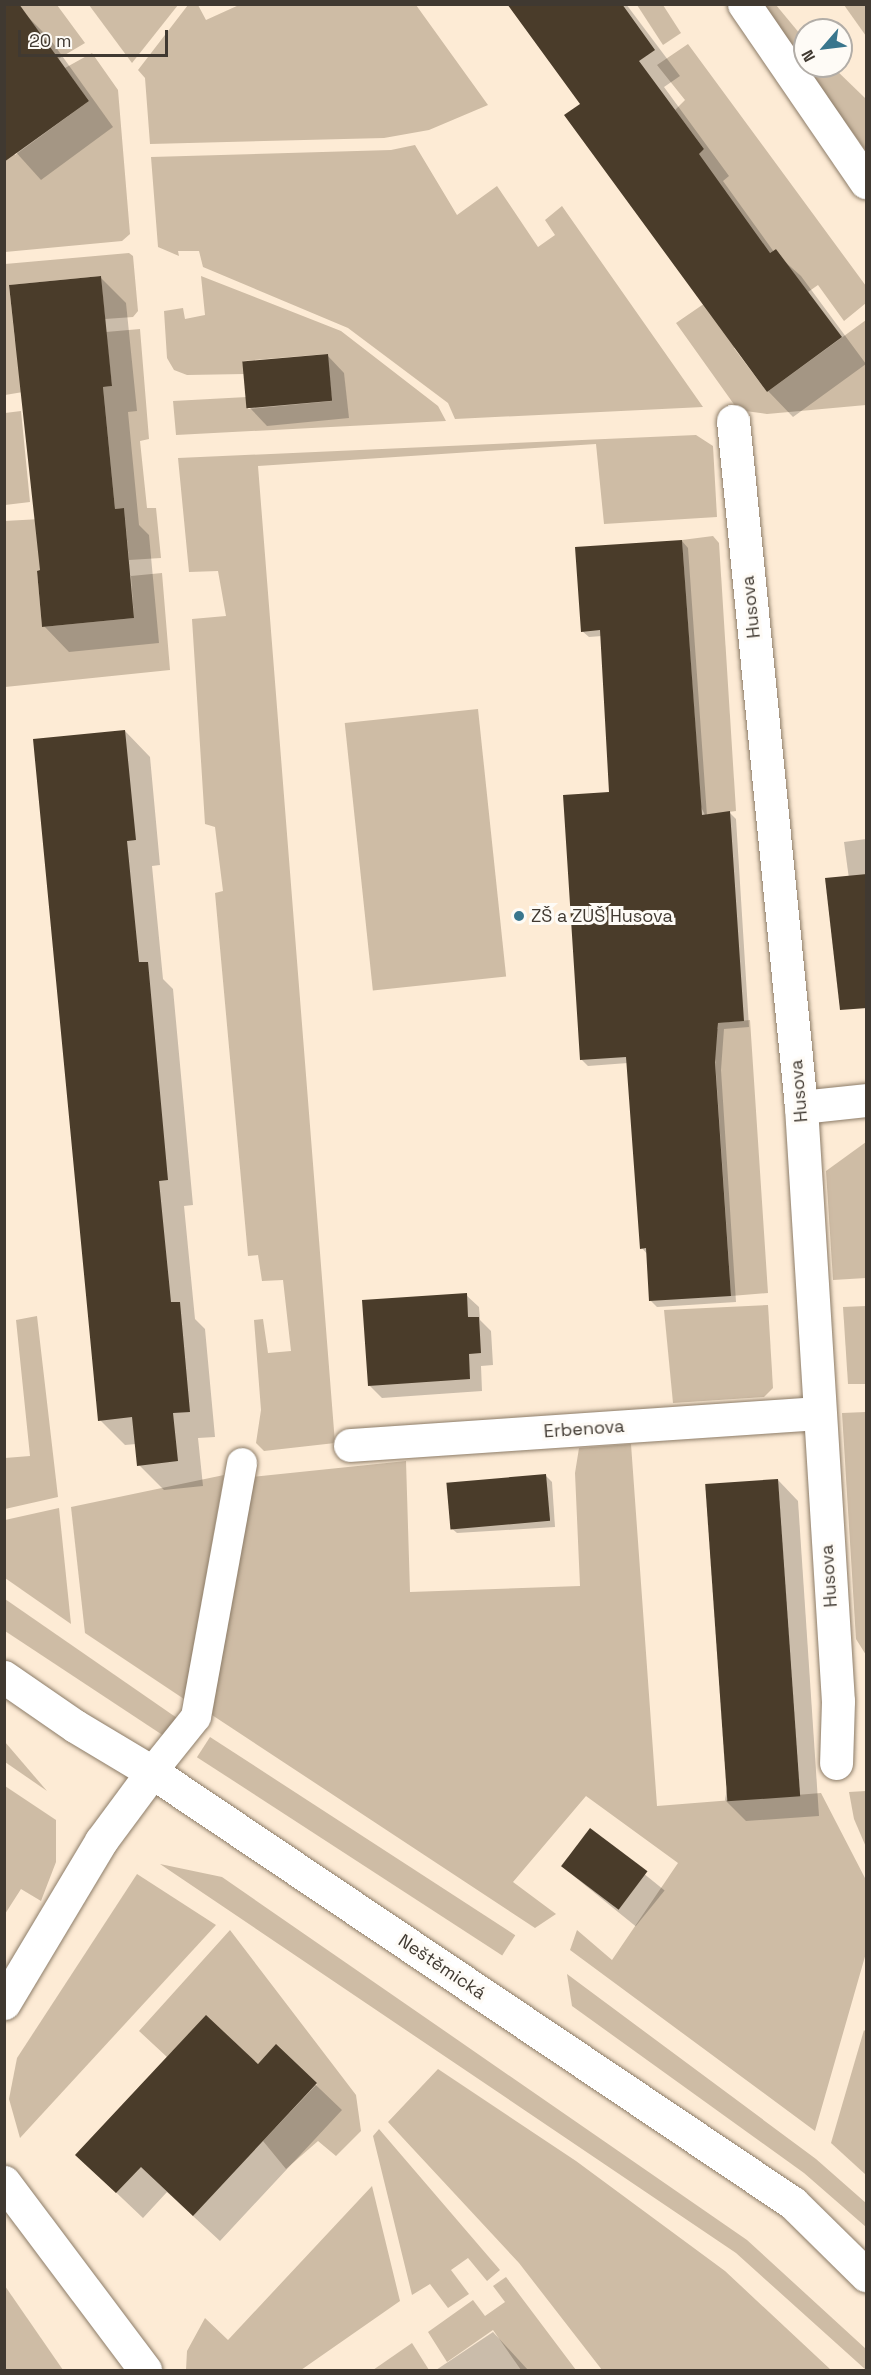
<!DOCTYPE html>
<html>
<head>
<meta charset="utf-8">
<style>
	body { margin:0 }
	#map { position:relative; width:871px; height:2375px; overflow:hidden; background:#fdebd5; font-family:"Space Grotesk",sans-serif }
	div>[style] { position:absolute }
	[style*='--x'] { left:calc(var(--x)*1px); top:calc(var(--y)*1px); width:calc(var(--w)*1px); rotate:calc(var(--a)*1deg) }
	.green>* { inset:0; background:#cebca5; transform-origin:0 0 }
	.shadow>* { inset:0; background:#0003; transform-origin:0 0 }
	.building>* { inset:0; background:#4a3c2a; transform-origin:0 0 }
	.roads { filter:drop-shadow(0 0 2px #8c7c68) drop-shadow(0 0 2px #8c7c68) }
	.pedestrian>* { height:30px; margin:-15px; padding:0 15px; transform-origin:15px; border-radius:15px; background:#fff }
	.minor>* { height:33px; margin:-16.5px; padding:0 16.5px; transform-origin:16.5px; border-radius:16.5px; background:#fff }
	.tertiary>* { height:33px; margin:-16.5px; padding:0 16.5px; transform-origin:16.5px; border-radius:16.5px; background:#fff }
	.dots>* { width:16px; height:16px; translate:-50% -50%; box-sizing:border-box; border:3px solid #fefbf6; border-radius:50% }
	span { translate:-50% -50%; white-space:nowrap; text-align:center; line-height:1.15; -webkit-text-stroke:6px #fefbf6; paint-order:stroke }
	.street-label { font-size:18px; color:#403931 }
	.poi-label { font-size:18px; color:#403931 }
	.left { translate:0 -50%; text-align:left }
	.frame { position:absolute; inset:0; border:6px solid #403931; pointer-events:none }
	.north { position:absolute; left:793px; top:18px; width:60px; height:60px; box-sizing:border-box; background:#fefbf6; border:2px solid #b2ada7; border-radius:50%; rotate:242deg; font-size:16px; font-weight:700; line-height:24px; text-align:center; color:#403931 }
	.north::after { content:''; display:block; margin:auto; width:21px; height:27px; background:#39768d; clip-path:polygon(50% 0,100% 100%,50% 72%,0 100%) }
	.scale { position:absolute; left:18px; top:30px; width:150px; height:27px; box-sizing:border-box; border:3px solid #403931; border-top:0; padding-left:8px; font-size:18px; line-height:21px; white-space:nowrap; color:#403931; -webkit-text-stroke:4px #fefbf6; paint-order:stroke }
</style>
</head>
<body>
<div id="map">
	<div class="green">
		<i style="clip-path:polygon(8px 5px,57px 5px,85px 43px,58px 59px,24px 12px)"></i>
		<i style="clip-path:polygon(89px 5px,178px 5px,132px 63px)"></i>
		<i style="clip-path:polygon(188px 5px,198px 5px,206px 20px,239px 5px,416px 5px,488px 105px,429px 130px,384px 138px,150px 144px,145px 78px,138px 70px)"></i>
		<i style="clip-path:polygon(637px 5px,663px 5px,681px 33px,663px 45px)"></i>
		<i style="clip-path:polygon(761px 5px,776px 5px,805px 40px,805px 66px)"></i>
		<i style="clip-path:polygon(844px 5px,866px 5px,866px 36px)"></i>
		<i style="clip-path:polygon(688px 44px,866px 286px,866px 303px,844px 321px,818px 285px,808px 292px,776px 249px,768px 254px,698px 155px,704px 149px,675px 110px,685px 100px,657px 65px)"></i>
		<i style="clip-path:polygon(92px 53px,118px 90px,130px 234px,122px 241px,5px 252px,4px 142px,15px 155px,89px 101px,65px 68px)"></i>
		<i style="clip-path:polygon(805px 66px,832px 66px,866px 99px,866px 151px)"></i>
		<i style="clip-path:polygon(415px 145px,457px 215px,497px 186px,538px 247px,555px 235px,545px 220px,562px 206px,703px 407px,455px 419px,448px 403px,348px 328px,203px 267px,199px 251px,178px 251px,179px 256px,158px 247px,151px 157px,391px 150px)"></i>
		<i style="clip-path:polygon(129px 253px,133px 256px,138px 311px,133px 317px,105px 319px,101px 276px,9px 285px,15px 341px,23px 340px,29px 391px,5px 395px,5px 264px)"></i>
		<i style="clip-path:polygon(201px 276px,341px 331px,438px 406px,446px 421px,176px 435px,173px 401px,247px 397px,248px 409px,332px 401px,327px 354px,243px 361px,244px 374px,187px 375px,174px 370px,167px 358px,164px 311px,183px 308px,185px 319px,205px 315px)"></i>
		<i style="clip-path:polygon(711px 299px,740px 342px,734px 348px,767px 392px,866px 320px,866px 405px,767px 414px,738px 410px,676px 323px)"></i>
		<i style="clip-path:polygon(140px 329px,149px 439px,140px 441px,147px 508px,156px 508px,161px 558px,129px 560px,124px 508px,115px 509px,103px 387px,112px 386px,106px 332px)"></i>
		<i style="clip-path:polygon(21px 411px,30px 502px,5px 505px,5px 413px)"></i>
		<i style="clip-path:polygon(696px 435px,713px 446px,717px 517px,604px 524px,596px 444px,258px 466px,335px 1443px,264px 1451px,256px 1443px,261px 1410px,254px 1320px,263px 1319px,268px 1353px,291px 1351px,283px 1280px,262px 1281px,258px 1255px,248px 1256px,215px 893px,223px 891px,215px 827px,205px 824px,192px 619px,226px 616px,218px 571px,189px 572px,178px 458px)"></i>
		<i style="clip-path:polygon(41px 519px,46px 569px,37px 571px,42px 627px,134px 618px,131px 576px,162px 573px,170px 670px,5px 687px,4px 521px)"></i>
		<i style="clip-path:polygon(713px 536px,719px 543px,736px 811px,705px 815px,701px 807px,682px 540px)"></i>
		<i style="left:478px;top:709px;width:269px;height:134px;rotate:84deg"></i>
		<i style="clip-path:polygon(750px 1020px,768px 1293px,731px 1296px,713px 1029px,718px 1029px,718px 1023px)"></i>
		<i style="clip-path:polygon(866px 1142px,866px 1278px,833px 1280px,826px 1171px)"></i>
		<i style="clip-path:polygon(768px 1305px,773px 1388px,764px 1397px,673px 1403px,664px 1310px)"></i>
		<i style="clip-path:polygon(866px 1306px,866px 1384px,848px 1384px,843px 1307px)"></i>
		<i style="clip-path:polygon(37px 1316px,58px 1497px,5px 1509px,5px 1458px,30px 1456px,16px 1320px)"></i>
		<i style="clip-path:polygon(866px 1412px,866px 1655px,856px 1639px,842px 1413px)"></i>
		<i style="clip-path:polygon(631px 1444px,657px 1806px,821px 1793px,866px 1880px,866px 1953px,815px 2131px,570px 1950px,577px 1930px,612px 1960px,678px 1863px,586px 1796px,513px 1882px,556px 1914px,535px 1928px,212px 1715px,251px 1477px,406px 1461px,410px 1592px,580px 1586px,575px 1473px,579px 1448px)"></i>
		<i style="clip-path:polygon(224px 1475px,184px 1699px,85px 1633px,71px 1507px)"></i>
		<i style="clip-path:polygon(59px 1508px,71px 1624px,5px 1578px,5px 1520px)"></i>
		<i style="clip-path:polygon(5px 1599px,177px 1718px,164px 1736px,5px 1631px)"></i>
		<i style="left:210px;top:1737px;width:364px;height:24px;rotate:33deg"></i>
		<i style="clip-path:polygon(4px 1742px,5px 1742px,47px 1791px,5px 1762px)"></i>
		<i style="clip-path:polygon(5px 1786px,56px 1820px,56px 1862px,41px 1901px,21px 1889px,5px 1914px)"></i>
		<i style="clip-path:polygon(866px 1791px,866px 1847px,854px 1819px,849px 1792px)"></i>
		<i style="clip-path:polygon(160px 1864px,222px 1877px,747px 2240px,866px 2349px,866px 2370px,736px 2253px)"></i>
		<i style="clip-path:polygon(137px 1874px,216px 1925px,20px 2138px,9px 2099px,17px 2058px)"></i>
		<i style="clip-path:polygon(230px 1930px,356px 2095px,361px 2131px,336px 2156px,318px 2141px,286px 2169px,263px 2141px,317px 2084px,276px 2045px,258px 2064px,206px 2016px,167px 2057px,139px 2031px)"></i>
		<i style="clip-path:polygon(567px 1974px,816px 2159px,866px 2203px,866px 2227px,804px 2173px,572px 2006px)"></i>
		<i style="clip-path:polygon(864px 2030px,866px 2032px,866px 2175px,831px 2143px)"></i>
		<i style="clip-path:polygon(438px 2069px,576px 2161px,725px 2271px,831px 2370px,602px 2370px,519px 2263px,388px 2122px)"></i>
		<i style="clip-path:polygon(379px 2129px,500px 2270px,487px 2281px,468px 2258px,451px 2270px,469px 2294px,448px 2308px,430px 2284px,412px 2295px,373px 2136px)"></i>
		<i style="clip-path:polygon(372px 2186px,400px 2301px,301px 2370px,186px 2370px,187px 2351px,205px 2318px,228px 2340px)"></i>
		<i style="clip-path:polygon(506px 2277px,576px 2370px,521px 2370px,493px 2330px,447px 2362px,428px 2332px,473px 2300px,485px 2316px,505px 2302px,493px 2286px)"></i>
		<i style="clip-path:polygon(4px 2286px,5px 2286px,63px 2370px,5px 2370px)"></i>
		<i style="clip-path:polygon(412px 2343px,429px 2370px,373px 2370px)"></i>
	</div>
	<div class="shadow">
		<i style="clip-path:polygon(509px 4px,626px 4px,680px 76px,664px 87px,729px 176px,723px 181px,774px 252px,801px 276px,866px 364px,793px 417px,768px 391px,582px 105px)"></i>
		<i style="clip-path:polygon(24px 13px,50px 39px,113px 127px,41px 180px,4px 139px)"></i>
		<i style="clip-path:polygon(100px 277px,126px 303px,137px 411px,128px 412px,139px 525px,149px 535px,159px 643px,69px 652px,44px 626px,42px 571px)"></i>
		<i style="clip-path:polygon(327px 355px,344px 373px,349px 418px,267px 426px,250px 408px)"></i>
		<i style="clip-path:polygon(682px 541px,688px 548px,707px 816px,730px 813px,736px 819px,749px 1027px,724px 1029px,721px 1070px,736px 1302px,657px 1307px,650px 1300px,648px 1255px,642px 1248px,628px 1063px,588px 1066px,581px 1059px,611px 793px,602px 636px,589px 637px,582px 631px)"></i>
		<i style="clip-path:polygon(125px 731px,150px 757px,160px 865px,152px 866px,163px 979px,173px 989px,193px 1205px,184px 1206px,195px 1319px,205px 1329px,215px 1437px,198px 1438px,203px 1486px,164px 1490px,139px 1465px,136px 1444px,125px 1445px,100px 1420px)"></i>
		<i style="clip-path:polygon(866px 839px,866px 1004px,844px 842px)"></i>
		<i style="clip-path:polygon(466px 1295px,479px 1307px,480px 1320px,491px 1331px,493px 1365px,481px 1366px,482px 1391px,382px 1398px,369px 1385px)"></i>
		<i style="clip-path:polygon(546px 1476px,552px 1482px,555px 1527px,457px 1533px,450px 1527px)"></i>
		<i style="clip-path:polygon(778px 1480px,798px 1501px,819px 1816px,746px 1821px,725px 1800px)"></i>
		<i style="left:590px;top:1830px;width:96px;height:46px;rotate:39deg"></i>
		<i style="clip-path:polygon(276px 2047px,342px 2110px,220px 2241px,167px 2192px,143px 2218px,103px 2180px,258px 2066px)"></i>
		<i style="clip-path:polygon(493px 2332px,528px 2370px,436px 2370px)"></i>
	</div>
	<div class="building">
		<i style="clip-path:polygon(4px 4px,19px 4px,89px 101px,4px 162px)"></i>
		<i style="clip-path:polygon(507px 4px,622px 4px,655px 50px,639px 61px,704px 149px,699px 154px,770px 253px,776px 249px,842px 337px,767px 392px,564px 115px,580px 104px)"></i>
		<i style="clip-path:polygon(101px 276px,112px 386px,103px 387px,115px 509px,124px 508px,134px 618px,42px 627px,37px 571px,40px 570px,9px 285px)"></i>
		<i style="left:328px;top:354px;width:47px;height:86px;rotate:85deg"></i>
		<i style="clip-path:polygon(682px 540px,702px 815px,730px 811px,744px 1021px,718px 1023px,715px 1062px,731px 1296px,649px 1301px,646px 1248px,640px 1249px,626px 1057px,580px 1060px,563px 795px,609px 792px,600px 630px,581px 632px,575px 547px)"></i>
		<i style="clip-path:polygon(125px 730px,136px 840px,127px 841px,139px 962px,148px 962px,168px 1180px,159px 1181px,171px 1302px,180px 1302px,190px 1412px,173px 1413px,178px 1461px,137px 1466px,132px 1417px,98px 1421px,33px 739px)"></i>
		<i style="clip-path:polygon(867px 874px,867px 1008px,840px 1010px,825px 878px)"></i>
		<i style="clip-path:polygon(467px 1293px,468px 1317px,479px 1317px,481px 1353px,469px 1354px,470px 1379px,368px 1386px,362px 1300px)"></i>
		<i style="left:546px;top:1474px;width:47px;height:100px;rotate:85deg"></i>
		<i style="left:778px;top:1479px;width:318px;height:73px;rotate:86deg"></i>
		<i style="left:590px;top:1828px;width:72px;height:48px;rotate:37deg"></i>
		<i style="clip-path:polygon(206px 2015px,258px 2064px,276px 2044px,317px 2083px,193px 2216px,141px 2167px,116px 2193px,75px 2155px)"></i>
	</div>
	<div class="roads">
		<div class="pedestrian">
			<i style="--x:152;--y:1772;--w:70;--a:-51.3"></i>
			<i style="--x:196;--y:1717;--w:258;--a:-79.7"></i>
		</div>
		<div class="minor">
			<i style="--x:744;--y:4;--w:216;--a:55.6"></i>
			<i style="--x:733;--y:421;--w:689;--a:84.34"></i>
			<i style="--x:801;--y:1107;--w:595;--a:86.44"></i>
			<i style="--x:838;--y:1701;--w:62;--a:91.8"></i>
			<i style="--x:801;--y:1107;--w:65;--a:-6.1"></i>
			<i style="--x:350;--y:1445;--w:468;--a:-3.9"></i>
			<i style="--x:4;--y:2003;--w:189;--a:-59.1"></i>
			<i style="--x:101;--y:1841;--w:86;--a:-53.5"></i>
			<i style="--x:4;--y:2182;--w:235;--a:53.1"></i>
		</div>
		<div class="tertiary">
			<i style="--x:4;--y:1677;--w:86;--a:34.6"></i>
			<i style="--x:75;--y:1726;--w:90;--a:30.9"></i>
			<i style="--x:152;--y:1772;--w:772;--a:33.92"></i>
			<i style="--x:793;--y:2203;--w:103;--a:44.6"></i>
		</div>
	</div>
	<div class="dots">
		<i style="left:519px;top:916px;background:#39768d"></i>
	</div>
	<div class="street-label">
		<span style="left:751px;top:607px;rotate:-96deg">Husova</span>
		<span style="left:799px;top:1091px;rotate:-95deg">Husova</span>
		<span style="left:584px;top:1429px;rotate:-4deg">Erbenova</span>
		<span style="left:829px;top:1576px;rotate:-94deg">Husova</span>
		<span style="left:442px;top:1967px;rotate:34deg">Neštěmická</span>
	</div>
	<div class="poi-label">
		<span class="left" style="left:531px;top:916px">ZŠ a ZUŠ Husova</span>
	</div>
	<div class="frame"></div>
	<div class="north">N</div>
	<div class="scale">20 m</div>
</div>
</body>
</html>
